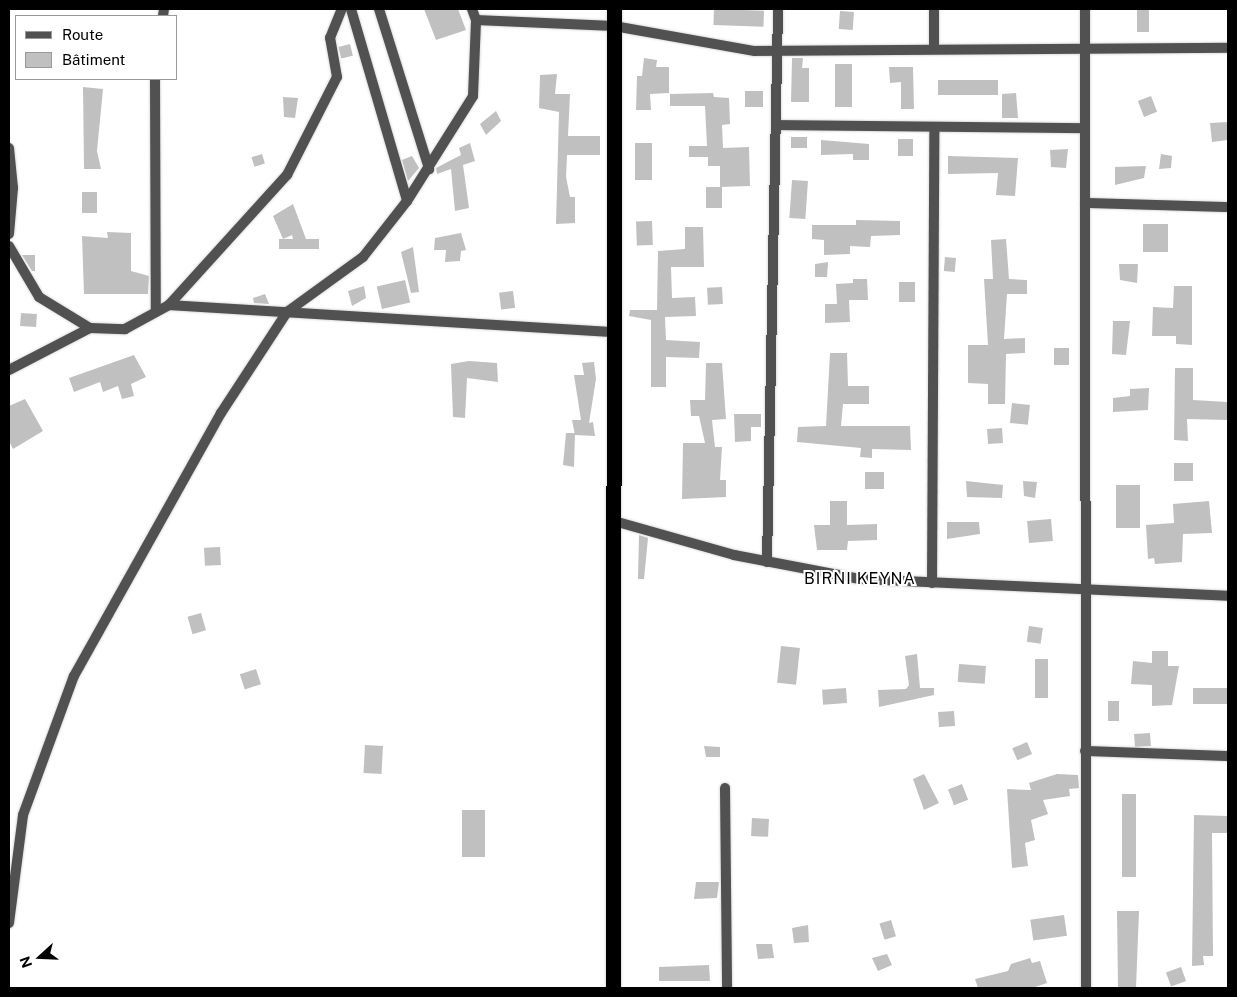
<!DOCTYPE html>
<html>
<head>
<meta charset="utf-8">
<style>
	body { margin:0 }
	#map { position:relative; width:1237px; height:997px; overflow:hidden; background:#fff; font-family:"Public Sans",sans-serif }
	div>[style] { position:absolute }
	[style*='--x'] { left:calc(var(--x)*1px); top:calc(var(--y)*1px); width:calc(var(--w)*1px); rotate:calc(var(--a)*1deg) }
	.building>* { inset:0; background:#c0c0c0; transform-origin:0 0 }
	.roads { filter:drop-shadow(0 0 1px #dbdbdb) drop-shadow(0 0 1px #dbdbdb) }
	.street>* { height:10px; margin:-5px; padding:0 5px; transform-origin:5px; border-radius:5px; background:#515151 }
	.highway>* { height:15px; margin:-7.5px; padding:0 7.5px; transform-origin:7.5px; border-radius:7.5px; background:#000 }
	span { translate:-50% -50%; white-space:nowrap; text-align:center; line-height:1.15; -webkit-text-stroke:4px #fff; paint-order:stroke }
	.quarter-label { font-size:16px; color:#000; letter-spacing:1px }
	.frame { position:absolute; inset:0; border:10px solid #000; pointer-events:none }
	.legend { position:absolute; left:15px; top:15px; width:162px; height:65px; box-sizing:border-box; background:#fff; border:1px solid #999; margin:0; padding:6px 9px; list-style:none; font-size:15px; color:#000 }
	.legend li { display:flex; align-items:center; gap:10px; height:25px }
	.legend b { width:25px; border:1px solid #999 }
	.north { position:absolute; left:15px; top:932px; width:50px; height:50px; -webkit-text-stroke:4px #fff; paint-order:stroke; rotate:250deg; font-size:14px; font-weight:700; line-height:20px; text-align:center; color:#000 }
	.north::after { content:''; display:block; margin:auto; width:18px; height:22px; background:#000; clip-path:polygon(50% 0,100% 100%,50% 72%,0 100%) }
</style>
</head>
<body>
<div id="map">
	<div class="building">
		<i style="clip-path:polygon(424px 9px,458px 9px,466px 30px,436px 40px)"></i>
		<i style="left:714px;top:9px;width:50px;height:16px;rotate:2deg"></i>
		<i style="left:1137px;top:9px;width:12px;height:23px"></i>
		<i style="left:840px;top:11px;width:14px;height:18px;rotate:4deg"></i>
		<i style="left:350px;top:44px;width:12px;height:12px;rotate:76deg"></i>
		<i style="clip-path:polygon(644px 58px,657px 60px,656px 67px,669px 67px,669px 93px,650px 94px,651px 110px,636px 110px,637px 76px,642px 76px)"></i>
		<i style="clip-path:polygon(792px 58px,803px 58px,802px 68px,809px 68px,809px 102px,791px 102px)"></i>
		<i style="left:835px;top:64px;width:17px;height:43px"></i>
		<i style="clip-path:polygon(889px 67px,913px 67px,914px 109px,901px 109px,901px 82px,890px 83px)"></i>
		<i style="clip-path:polygon(557px 74px,555px 94px,570px 94px,568px 136px,600px 136px,600px 155px,567px 155px,566px 177px,570px 197px,575px 197px,575px 223px,556px 224px,559px 112px,539px 108px,540px 75px)"></i>
		<i style="left:938px;top:80px;width:60px;height:15px"></i>
		<i style="clip-path:polygon(83px 87px,103px 89px,97px 151px,101px 169px,84px 169px)"></i>
		<i style="left:763px;top:91px;width:16px;height:18px;rotate:90deg"></i>
		<i style="clip-path:polygon(713px 93px,714px 97px,729px 98px,730px 124px,722px 125px,723px 148px,749px 147px,750px 186px,720px 187px,720px 166px,708px 166px,708px 157px,689px 157px,689px 146px,707px 146px,705px 106px,670px 106px,670px 94px)"></i>
		<i style="clip-path:polygon(1016px 93px,1018px 118px,1002px 118px,1002px 94px)"></i>
		<i style="left:1151px;top:96px;width:17px;height:14px;rotate:69deg"></i>
		<i style="clip-path:polygon(283px 97px,298px 98px,295px 118px,284px 117px)"></i>
		<i style="clip-path:polygon(496px 111px,501px 121px,486px 135px,480px 124px)"></i>
		<i style="clip-path:polygon(1228px 122px,1228px 140px,1212px 142px,1210px 123px)"></i>
		<i style="left:807px;top:137px;width:11px;height:16px;rotate:90deg"></i>
		<i style="left:898px;top:139px;width:15px;height:17px"></i>
		<i style="clip-path:polygon(821px 140px,869px 144px,869px 160px,853px 160px,853px 154px,821px 155px)"></i>
		<i style="clip-path:polygon(470px 143px,475px 161px,463px 165px,469px 208px,455px 211px,451px 169px,437px 174px,436px 168px,461px 155px,459px 148px)"></i>
		<i style="left:635px;top:143px;width:17px;height:37px"></i>
		<i style="clip-path:polygon(1068px 149px,1066px 168px,1051px 167px,1050px 150px)"></i>
		<i style="left:262px;top:154px;width:10px;height:11px;rotate:73deg"></i>
		<i style="clip-path:polygon(1161px 154px,1172px 156px,1171px 168px,1159px 169px)"></i>
		<i style="clip-path:polygon(412px 156px,419px 168px,408px 181px,402px 160px)"></i>
		<i style="clip-path:polygon(948px 156px,1018px 158px,1015px 196px,996px 195px,998px 173px,948px 174px)"></i>
		<i style="clip-path:polygon(1146px 166px,1144px 178px,1115px 185px,1115px 167px)"></i>
		<i style="left:792px;top:180px;width:16px;height:38px;rotate:4deg"></i>
		<i style="left:706px;top:187px;width:16px;height:21px"></i>
		<i style="left:82px;top:192px;width:15px;height:21px"></i>
		<i style="clip-path:polygon(293px 204px,306px 239px,319px 239px,319px 249px,279px 249px,279px 239px,293px 239px,292px 235px,283px 239px,273px 216px)"></i>
		<i style="clip-path:polygon(856px 220px,900px 221px,900px 235px,871px 236px,870px 247px,850px 246px,850px 254px,824px 255px,824px 240px,812px 239px,812px 225px,856px 225px)"></i>
		<i style="left:652px;top:221px;width:24px;height:16px;rotate:88deg"></i>
		<i style="left:1143px;top:224px;width:25px;height:28px"></i>
		<i style="clip-path:polygon(685px 227px,703px 227px,704px 267px,671px 267px,672px 298px,695px 297px,696px 316px,665px 317px,666px 340px,700px 342px,699px 358px,666px 357px,666px 387px,651px 387px,651px 320px,629px 316px,630px 310px,657px 310px,658px 251px,685px 249px)"></i>
		<i style="clip-path:polygon(107px 232px,131px 233px,131px 271px,149px 276px,148px 294px,84px 294px,82px 236px,108px 238px)"></i>
		<i style="clip-path:polygon(461px 233px,466px 250px,461px 251px,460px 261px,445px 262px,446px 250px,434px 250px,435px 238px)"></i>
		<i style="clip-path:polygon(1006px 239px,1009px 279px,1027px 280px,1027px 294px,1007px 294px,1004px 339px,1025px 338px,1025px 353px,1006px 354px,1005px 404px,988px 404px,988px 384px,968px 383px,968px 345px,988px 345px,984px 279px,993px 279px,991px 240px)"></i>
		<i style="clip-path:polygon(413px 247px,419px 292px,411px 293px,401px 252px)"></i>
		<i style="clip-path:polygon(22px 255px,35px 255px,35px 271px,32px 271px)"></i>
		<i style="left:945px;top:257px;width:11px;height:14px;rotate:5deg"></i>
		<i style="clip-path:polygon(828px 262px,827px 277px,815px 277px,815px 264px)"></i>
		<i style="clip-path:polygon(1119px 264px,1138px 264px,1137px 283px,1120px 280px)"></i>
		<i style="clip-path:polygon(853px 279px,867px 279px,868px 300px,849px 300px,850px 322px,825px 323px,825px 304px,837px 304px,836px 284px,853px 283px)"></i>
		<i style="left:405px;top:280px;width:23px;height:29px;rotate:77deg"></i>
		<i style="left:899px;top:282px;width:16px;height:20px"></i>
		<i style="clip-path:polygon(364px 286px,366px 298px,352px 306px,348px 291px)"></i>
		<i style="clip-path:polygon(1174px 286px,1192px 286px,1192px 345px,1176px 344px,1176px 336px,1152px 336px,1153px 307px,1173px 308px)"></i>
		<i style="left:722px;top:287px;width:17px;height:15px;rotate:87deg"></i>
		<i style="left:513px;top:291px;width:17px;height:14px;rotate:83deg"></i>
		<i style="clip-path:polygon(265px 294px,269px 304px,254px 303px,253px 298px)"></i>
		<i style="left:21px;top:313px;width:16px;height:13px;rotate:4deg"></i>
		<i style="clip-path:polygon(1113px 321px,1130px 321px,1126px 355px,1112px 354px)"></i>
		<i style="left:1054px;top:348px;width:15px;height:17px"></i>
		<i style="clip-path:polygon(830px 353px,847px 353px,848px 386px,869px 386px,869px 404px,843px 404px,841px 426px,910px 426px,911px 450px,872px 449px,872px 458px,860px 457px,861px 448px,797px 442px,798px 427px,826px 426px)"></i>
		<i style="clip-path:polygon(134px 355px,146px 377px,131px 384px,134px 396px,122px 399px,118px 386px,103px 392px,100px 382px,74px 392px,69px 378px)"></i>
		<i style="clip-path:polygon(469px 361px,497px 363px,498px 382px,467px 378px,465px 418px,453px 417px,451px 364px)"></i>
		<i style="clip-path:polygon(594px 362px,596px 379px,589px 423px,593px 422px,595px 436px,575px 435px,572px 420px,581px 420px,574px 375px,584px 375px,582px 363px)"></i>
		<i style="clip-path:polygon(706px 363px,722px 363px,726px 419px,712px 420px,715px 447px,722px 447px,720px 480px,726px 480px,726px 497px,682px 499px,683px 443px,705px 443px,699px 416px,691px 416px,690px 400px,705px 400px)"></i>
		<i style="clip-path:polygon(1175px 368px,1193px 368px,1193px 400px,1228px 402px,1228px 420px,1187px 419px,1188px 441px,1174px 440px)"></i>
		<i style="clip-path:polygon(1149px 388px,1148px 410px,1113px 412px,1113px 398px,1130px 396px,1130px 389px)"></i>
		<i style="clip-path:polygon(25px 399px,43px 431px,13px 449px,9px 441px,9px 406px)"></i>
		<i style="left:1012px;top:403px;width:18px;height:20px;rotate:6deg"></i>
		<i style="clip-path:polygon(734px 414px,761px 414px,761px 427px,751px 427px,751px 441px,735px 442px)"></i>
		<i style="left:1002px;top:428px;width:15px;height:15px;rotate:86deg"></i>
		<i style="clip-path:polygon(566px 433px,575px 433px,574px 467px,563px 465px)"></i>
		<i style="left:1174px;top:463px;width:19px;height:18px"></i>
		<i style="left:884px;top:472px;width:17px;height:19px;rotate:90deg"></i>
		<i style="clip-path:polygon(966px 481px,1003px 485px,1002px 498px,967px 497px)"></i>
		<i style="clip-path:polygon(1023px 481px,1037px 482px,1035px 498px,1024px 496px)"></i>
		<i style="left:1116px;top:485px;width:24px;height:43px"></i>
		<i style="clip-path:polygon(830px 501px,847px 501px,847px 525px,877px 524px,877px 540px,848px 541px,847px 550px,817px 550px,814px 525px,830px 525px)"></i>
		<i style="clip-path:polygon(1209px 501px,1212px 533px,1183px 534px,1182px 562px,1155px 564px,1154px 558px,1148px 559px,1146px 525px,1174px 523px,1173px 504px)"></i>
		<i style="left:1051px;top:519px;width:22px;height:24px;rotate:85deg"></i>
		<i style="clip-path:polygon(947px 522px,979px 522px,980px 534px,947px 539px)"></i>
		<i style="clip-path:polygon(639px 535px,648px 538px,644px 579px,638px 579px)"></i>
		<i style="left:220px;top:547px;width:18px;height:16px;rotate:87deg"></i>
		<i style="left:201px;top:613px;width:18px;height:14px;rotate:74deg"></i>
		<i style="left:1029px;top:626px;width:14px;height:16px;rotate:8deg"></i>
		<i style="left:781px;top:646px;width:19px;height:37px;rotate:6deg"></i>
		<i style="clip-path:polygon(1152px 651px,1168px 651px,1168px 666px,1179px 666px,1172px 705px,1152px 706px,1152px 685px,1131px 684px,1133px 661px,1152px 663px)"></i>
		<i style="clip-path:polygon(917px 654px,920px 688px,934px 688px,934px 695px,879px 707px,878px 690px,906px 689px,909px 685px,905px 656px)"></i>
		<i style="left:1035px;top:659px;width:13px;height:39px"></i>
		<i style="left:959px;top:664px;width:27px;height:18px;rotate:4deg"></i>
		<i style="left:256px;top:669px;width:16px;height:17px;rotate:72deg"></i>
		<i style="left:846px;top:688px;width:15px;height:24px;rotate:86deg"></i>
		<i style="left:1193px;top:688px;width:35px;height:16px"></i>
		<i style="left:1108px;top:701px;width:11px;height:20px"></i>
		<i style="left:954px;top:711px;width:15px;height:16px;rotate:86deg"></i>
		<i style="left:1150px;top:733px;width:13px;height:16px;rotate:86deg"></i>
		<i style="left:1027px;top:742px;width:13px;height:16px;rotate:67deg"></i>
		<i style="left:365px;top:745px;width:18px;height:28px;rotate:3deg"></i>
		<i style="clip-path:polygon(704px 746px,720px 747px,720px 757px,706px 757px)"></i>
		<i style="clip-path:polygon(924px 774px,939px 803px,924px 810px,913px 779px)"></i>
		<i style="clip-path:polygon(1057px 774px,1078px 775px,1079px 788px,1069px 789px,1070px 796px,1043px 800px,1048px 814px,1031px 820px,1035px 840px,1025px 843px,1028px 866px,1012px 868px,1007px 789px,1031px 790px,1029px 783px)"></i>
		<i style="left:962px;top:784px;width:17px;height:15px;rotate:69deg"></i>
		<i style="left:1122px;top:794px;width:14px;height:83px"></i>
		<i style="left:462px;top:810px;width:23px;height:47px"></i>
		<i style="clip-path:polygon(1194px 815px,1228px 816px,1228px 833px,1212px 833px,1213px 956px,1203px 956px,1204px 965px,1192px 966px)"></i>
		<i style="left:752px;top:818px;width:17px;height:18px;rotate:3deg"></i>
		<i style="clip-path:polygon(696px 882px,719px 882px,717px 898px,694px 899px)"></i>
		<i style="clip-path:polygon(1117px 911px,1139px 911px,1136px 988px,1118px 988px)"></i>
		<i style="left:1064px;top:915px;width:21px;height:34px;rotate:82deg"></i>
		<i style="left:891px;top:920px;width:17px;height:12px;rotate:73deg"></i>
		<i style="clip-path:polygon(808px 925px,809px 942px,794px 943px,792px 928px)"></i>
		<i style="clip-path:polygon(756px 944px,772px 944px,774px 958px,758px 959px)"></i>
		<i style="clip-path:polygon(887px 954px,892px 965px,878px 971px,872px 958px)"></i>
		<i style="clip-path:polygon(1030px 958px,1032px 963px,1040px 961px,1047px 983px,1032px 988px,978px 988px,975px 979px,1008px 971px,1011px 964px)"></i>
		<i style="clip-path:polygon(709px 965px,710px 981px,659px 981px,659px 967px)"></i>
		<i style="left:1181px;top:967px;width:15px;height:16px;rotate:70deg"></i>
	</div>
	<div class="roads">
		<div class="street">
			<i style="--x:351;--y:9;--w:200;--a:73.7"></i>
			<i style="--x:379;--y:9;--w:168;--a:72.6"></i>
			<i style="--x:1085;--y:9;--w:979;--a:89.94"></i>
			<i style="--x:163;--y:16;--w:7;--a:-82"></i>
			<i style="--x:476;--y:20;--w:138;--a:2.5"></i>
			<i style="--x:614;--y:26;--w:143;--a:10.1"></i>
			<i style="--x:755;--y:51;--w:473;--a:-0.4"></i>
			<i style="--x:934;--y:47;--w:38;--a:-90"></i>
			<i style="--x:155;--y:79;--w:233;--a:89.8"></i>
			<i style="--x:776;--y:125;--w:309;--a:0.6"></i>
			<i style="--x:9;--y:148;--w:40;--a:84.3"></i>
			<i style="--x:13;--y:188;--w:46;--a:95"></i>
			<i style="--x:1085;--y:203;--w:143;--a:1.6"></i>
			<i style="--x:9;--y:246;--w:59;--a:59.5"></i>
			<i style="--x:39;--y:297;--w:60;--a:31.3"></i>
			<i style="--x:90;--y:328;--w:35;--a:2"></i>
			<i style="--x:125;--y:329;--w:50;--a:-28.6"></i>
			<i style="--x:169;--y:305;--w:446;--a:3.5"></i>
			<i style="--x:169;--y:305;--w:176;--a:-47.8"></i>
			<i style="--x:287;--y:175;--w:110;--a:-63"></i>
			<i style="--x:337;--y:77;--w:40;--a:-100"></i>
			<i style="--x:330;--y:38;--w:31;--a:-68"></i>
			<i style="--x:9;--y:370;--w:91;--a:-27.4"></i>
			<i style="--x:614;--y:521;--w:125;--a:15.8"></i>
			<i style="--x:734;--y:555;--w:128;--a:10.8"></i>
			<i style="--x:860;--y:579;--w:368;--a:2.6"></i>
			<i style="--x:767;--y:562;--w:553;--a:-88.86"></i>
			<i style="--x:932;--y:583;--w:455;--a:-89.7"></i>
			<i style="--x:1085;--y:751;--w:143;--a:2"></i>
			<i style="--x:725;--y:788;--w:200;--a:89.4"></i>
			<i style="--x:9;--y:923;--w:109;--a:-82.6"></i>
			<i style="--x:23;--y:815;--w:148;--a:-69.9"></i>
			<i style="--x:74;--y:676;--w:301;--a:-60.8"></i>
			<i style="--x:221;--y:413;--w:121;--a:-56.8"></i>
			<i style="--x:287;--y:312;--w:94;--a:-35.9"></i>
			<i style="--x:363;--y:257;--w:71;--a:-51.8"></i>
			<i style="--x:407;--y:201;--w:124;--a:-57.8"></i>
			<i style="--x:473;--y:96;--w:76;--a:-87.7"></i>
			<i style="--x:476;--y:20;--w:12;--a:-110"></i>
		</div>
		<div class="highway">
			<i style="--x:613;--y:988;--w:979;--a:-89.94"></i>
		</div>
	</div>
	<div class="quarter-label">
		<span style="left:860px;top:579px">BIRNI KEYNA</span>
	</div>
	<div class="frame"></div>
	<ul class="legend">
	<li><b style="height:6px;background:#515151"></b>Route</li>
	<li><b style="height:14px;background:#c0c0c0"></b>Bâtiment</li>
	</ul>
	<div class="north">N</div>
</div>
</body>
</html>
